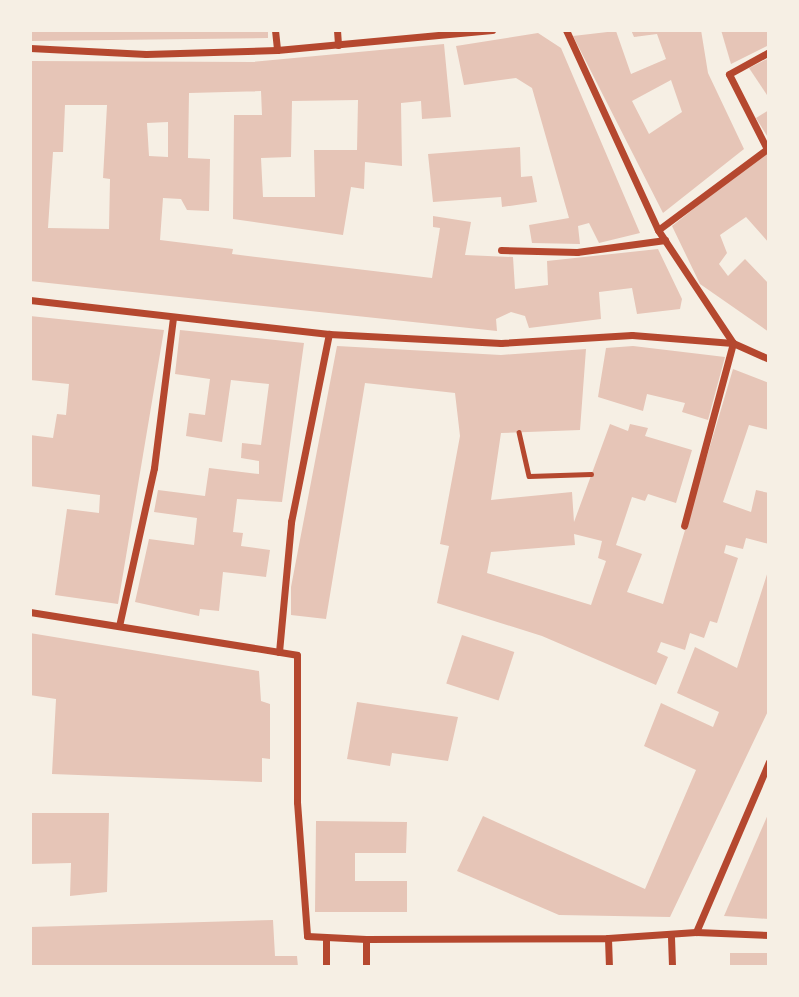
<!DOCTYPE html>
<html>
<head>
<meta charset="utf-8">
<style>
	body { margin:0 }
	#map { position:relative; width:799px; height:997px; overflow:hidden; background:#f6efe4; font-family:"Space Grotesk",sans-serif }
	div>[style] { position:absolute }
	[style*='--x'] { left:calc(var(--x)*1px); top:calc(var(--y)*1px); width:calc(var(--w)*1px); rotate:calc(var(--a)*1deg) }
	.building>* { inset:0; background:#e6c5b7; transform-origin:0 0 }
	.path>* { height:4.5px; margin:-2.25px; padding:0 2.25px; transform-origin:2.25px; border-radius:2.25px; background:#b5482f }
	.minor>* { height:7px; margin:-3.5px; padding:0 3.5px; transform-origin:3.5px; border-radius:3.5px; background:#b5482f }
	span { translate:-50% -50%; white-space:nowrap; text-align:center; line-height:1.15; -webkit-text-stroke:7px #f6efe4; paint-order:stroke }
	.frame { position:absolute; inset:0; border:32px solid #f6efe4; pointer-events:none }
</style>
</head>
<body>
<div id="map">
	<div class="building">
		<i style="clip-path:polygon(30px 30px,268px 30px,268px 38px,30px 41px)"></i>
		<i style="clip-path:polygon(evenodd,631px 30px,701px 30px,708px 73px,744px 149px,663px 213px,573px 36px,616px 31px,631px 74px,666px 59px,657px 34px,634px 37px,631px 30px,671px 80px,682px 112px,649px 134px,632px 101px,671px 80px)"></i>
		<i style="clip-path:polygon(721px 30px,769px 30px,769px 45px,731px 64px)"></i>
		<i style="clip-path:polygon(538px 33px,561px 48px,640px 233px,599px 243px,589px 223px,578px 226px,580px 244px,532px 243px,529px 225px,569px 218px,532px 88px,516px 78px,464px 85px,456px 46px)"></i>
		<i style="clip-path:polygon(evenodd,444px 44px,451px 117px,422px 119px,421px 101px,401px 103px,402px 166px,365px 162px,364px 189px,351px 187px,343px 235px,233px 219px,234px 115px,262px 115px,261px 91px,189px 93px,188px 158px,210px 159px,209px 211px,187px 210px,181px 199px,163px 198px,160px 240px,233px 249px,232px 254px,432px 278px,440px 228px,433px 227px,433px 216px,471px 222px,465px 255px,513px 257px,515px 289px,548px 285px,547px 261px,658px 249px,682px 299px,680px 309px,637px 314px,632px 288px,599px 292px,601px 319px,529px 328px,525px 316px,511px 312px,496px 319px,497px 331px,30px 281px,30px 61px,252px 62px,444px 44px,358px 100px,357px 150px,314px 150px,315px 197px,263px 197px,261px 158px,291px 157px,292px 101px,358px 100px,444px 44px,65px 105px,107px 105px,103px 178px,110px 179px,109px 229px,48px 228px,53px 152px,63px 152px,65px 105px,444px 44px,168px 122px,168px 157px,149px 156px,147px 123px,168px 122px)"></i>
		<i style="clip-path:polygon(769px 58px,769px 98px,749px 68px)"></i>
		<i style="clip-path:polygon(769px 110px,769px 139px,756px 118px)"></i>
		<i style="clip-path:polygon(520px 147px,521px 177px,532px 176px,537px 202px,502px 207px,501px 197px,433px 202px,428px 154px)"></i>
		<i style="clip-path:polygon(769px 149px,769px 243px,746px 217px,720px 235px,727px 253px,719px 264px,728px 276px,745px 259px,769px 284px,769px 332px,700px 284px,672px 226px)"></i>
		<i style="clip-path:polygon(30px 316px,164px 330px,118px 604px,55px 595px,67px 509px,99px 513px,100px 495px,30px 486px,30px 435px,53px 438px,57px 414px,66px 415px,69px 384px,30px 380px)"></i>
		<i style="clip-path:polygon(180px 330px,304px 343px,282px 502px,237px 499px,233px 532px,243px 533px,241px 546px,270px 550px,266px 577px,223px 572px,219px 611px,200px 609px,199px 616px,135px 602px,149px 539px,194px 545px,197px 518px,154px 512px,158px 490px,205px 496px,209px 468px,259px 474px,259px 461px,241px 458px,242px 443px,261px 445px,269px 384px,231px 380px,222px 442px,186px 436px,189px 413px,205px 415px,210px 379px,175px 374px)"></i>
		<i style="clip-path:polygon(evenodd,337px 346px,501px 355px,586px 349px,580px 430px,501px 433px,491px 500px,572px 492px,574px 522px,610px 424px,628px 431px,630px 424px,648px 428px,645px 436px,692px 450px,676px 503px,648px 494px,645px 501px,632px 497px,616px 545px,642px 554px,627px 592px,663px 604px,733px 369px,769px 383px,769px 430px,749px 425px,723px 502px,751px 512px,756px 490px,769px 493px,769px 544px,746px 538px,743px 549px,726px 545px,724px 553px,738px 558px,717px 623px,710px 621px,704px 638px,690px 633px,685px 650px,661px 642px,657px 652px,668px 657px,656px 685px,542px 636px,437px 603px,449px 546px,440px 544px,460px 436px,455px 393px,365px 383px,326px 619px,291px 615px,291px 587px,337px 346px,574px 534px,602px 541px,598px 558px,606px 561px,591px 605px,487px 573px,491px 552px,575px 545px,574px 534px)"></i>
		<i style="clip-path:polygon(633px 346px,725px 357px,708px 420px,682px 412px,685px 403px,647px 394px,643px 411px,598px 397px,606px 348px)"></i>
		<i style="clip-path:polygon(769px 568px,769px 709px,670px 917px,559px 915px,457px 871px,483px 816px,645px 889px,696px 770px,644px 746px,661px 703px,713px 727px,719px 712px,677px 693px,695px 647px,737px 668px)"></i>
		<i style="clip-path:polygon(30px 633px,259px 671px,261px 701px,270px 704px,270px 759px,262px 758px,262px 782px,52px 774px,56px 699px,30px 695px)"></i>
		<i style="left:462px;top:635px;width:55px;height:51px;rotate:18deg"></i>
		<i style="clip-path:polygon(357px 702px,458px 717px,448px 761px,392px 753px,390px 766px,347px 759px)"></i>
		<i style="clip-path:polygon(769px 812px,769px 919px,724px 916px)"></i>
		<i style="clip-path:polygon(30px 813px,109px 813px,107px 892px,70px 896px,71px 863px,30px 864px)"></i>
		<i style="clip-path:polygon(316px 821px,407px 822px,406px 853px,355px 853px,355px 881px,407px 881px,407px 912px,315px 912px)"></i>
		<i style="clip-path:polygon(273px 920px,275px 956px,297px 956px,298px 967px,30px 967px,30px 927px)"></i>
		<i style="left:769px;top:953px;width:14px;height:39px;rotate:90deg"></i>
	</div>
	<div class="path">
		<i style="--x:519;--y:432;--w:45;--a:77.2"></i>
		<i style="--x:529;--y:476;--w:62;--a:-1.8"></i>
	</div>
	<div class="minor">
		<i style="--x:275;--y:30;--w:20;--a:84"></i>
		<i style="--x:337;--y:30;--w:15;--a:86"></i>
		<i style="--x:566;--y:30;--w:220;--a:65.3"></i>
		<i style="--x:658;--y:230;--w:136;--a:56.4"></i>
		<i style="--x:733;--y:343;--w:189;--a:105"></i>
		<i style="--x:30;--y:48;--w:116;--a:3"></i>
		<i style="--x:146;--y:54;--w:131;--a:-1.7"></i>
		<i style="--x:277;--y:50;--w:216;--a:-5.3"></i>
		<i style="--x:658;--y:230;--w:136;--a:-36.6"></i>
		<i style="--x:767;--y:149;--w:84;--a:-116.9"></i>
		<i style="--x:729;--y:74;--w:46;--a:-28.8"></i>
		<i style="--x:501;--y:250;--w:76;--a:1.5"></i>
		<i style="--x:577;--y:252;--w:89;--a:-7.8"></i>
		<i style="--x:30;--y:300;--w:301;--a:6.5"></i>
		<i style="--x:329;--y:334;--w:172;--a:3"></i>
		<i style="--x:501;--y:343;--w:131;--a:-3.5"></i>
		<i style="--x:632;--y:335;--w:101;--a:4.5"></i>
		<i style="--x:733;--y:343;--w:39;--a:24"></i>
		<i style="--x:30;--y:612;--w:270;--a:9.1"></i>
		<i style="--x:297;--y:655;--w:147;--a:90"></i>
		<i style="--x:297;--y:802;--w:134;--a:85.7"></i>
		<i style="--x:307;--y:936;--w:59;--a:2.9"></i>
		<i style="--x:119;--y:626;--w:162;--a:-77.5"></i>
		<i style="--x:154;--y:468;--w:152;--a:-82.8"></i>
		<i style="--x:279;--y:652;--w:131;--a:-84.7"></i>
		<i style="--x:291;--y:522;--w:192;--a:-78.6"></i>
		<i style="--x:696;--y:932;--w:185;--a:-66.8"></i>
		<i style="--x:671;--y:937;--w:30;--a:88"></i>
		<i style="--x:326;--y:939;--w:28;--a:90"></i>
		<i style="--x:366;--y:967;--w:28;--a:-90"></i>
		<i style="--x:366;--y:939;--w:242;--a:-0.2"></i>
		<i style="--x:609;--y:967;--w:29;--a:-92"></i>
		<i style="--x:608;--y:938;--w:88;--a:-3.9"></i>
		<i style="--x:696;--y:932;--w:73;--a:2.4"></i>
	</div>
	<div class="frame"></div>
</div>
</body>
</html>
